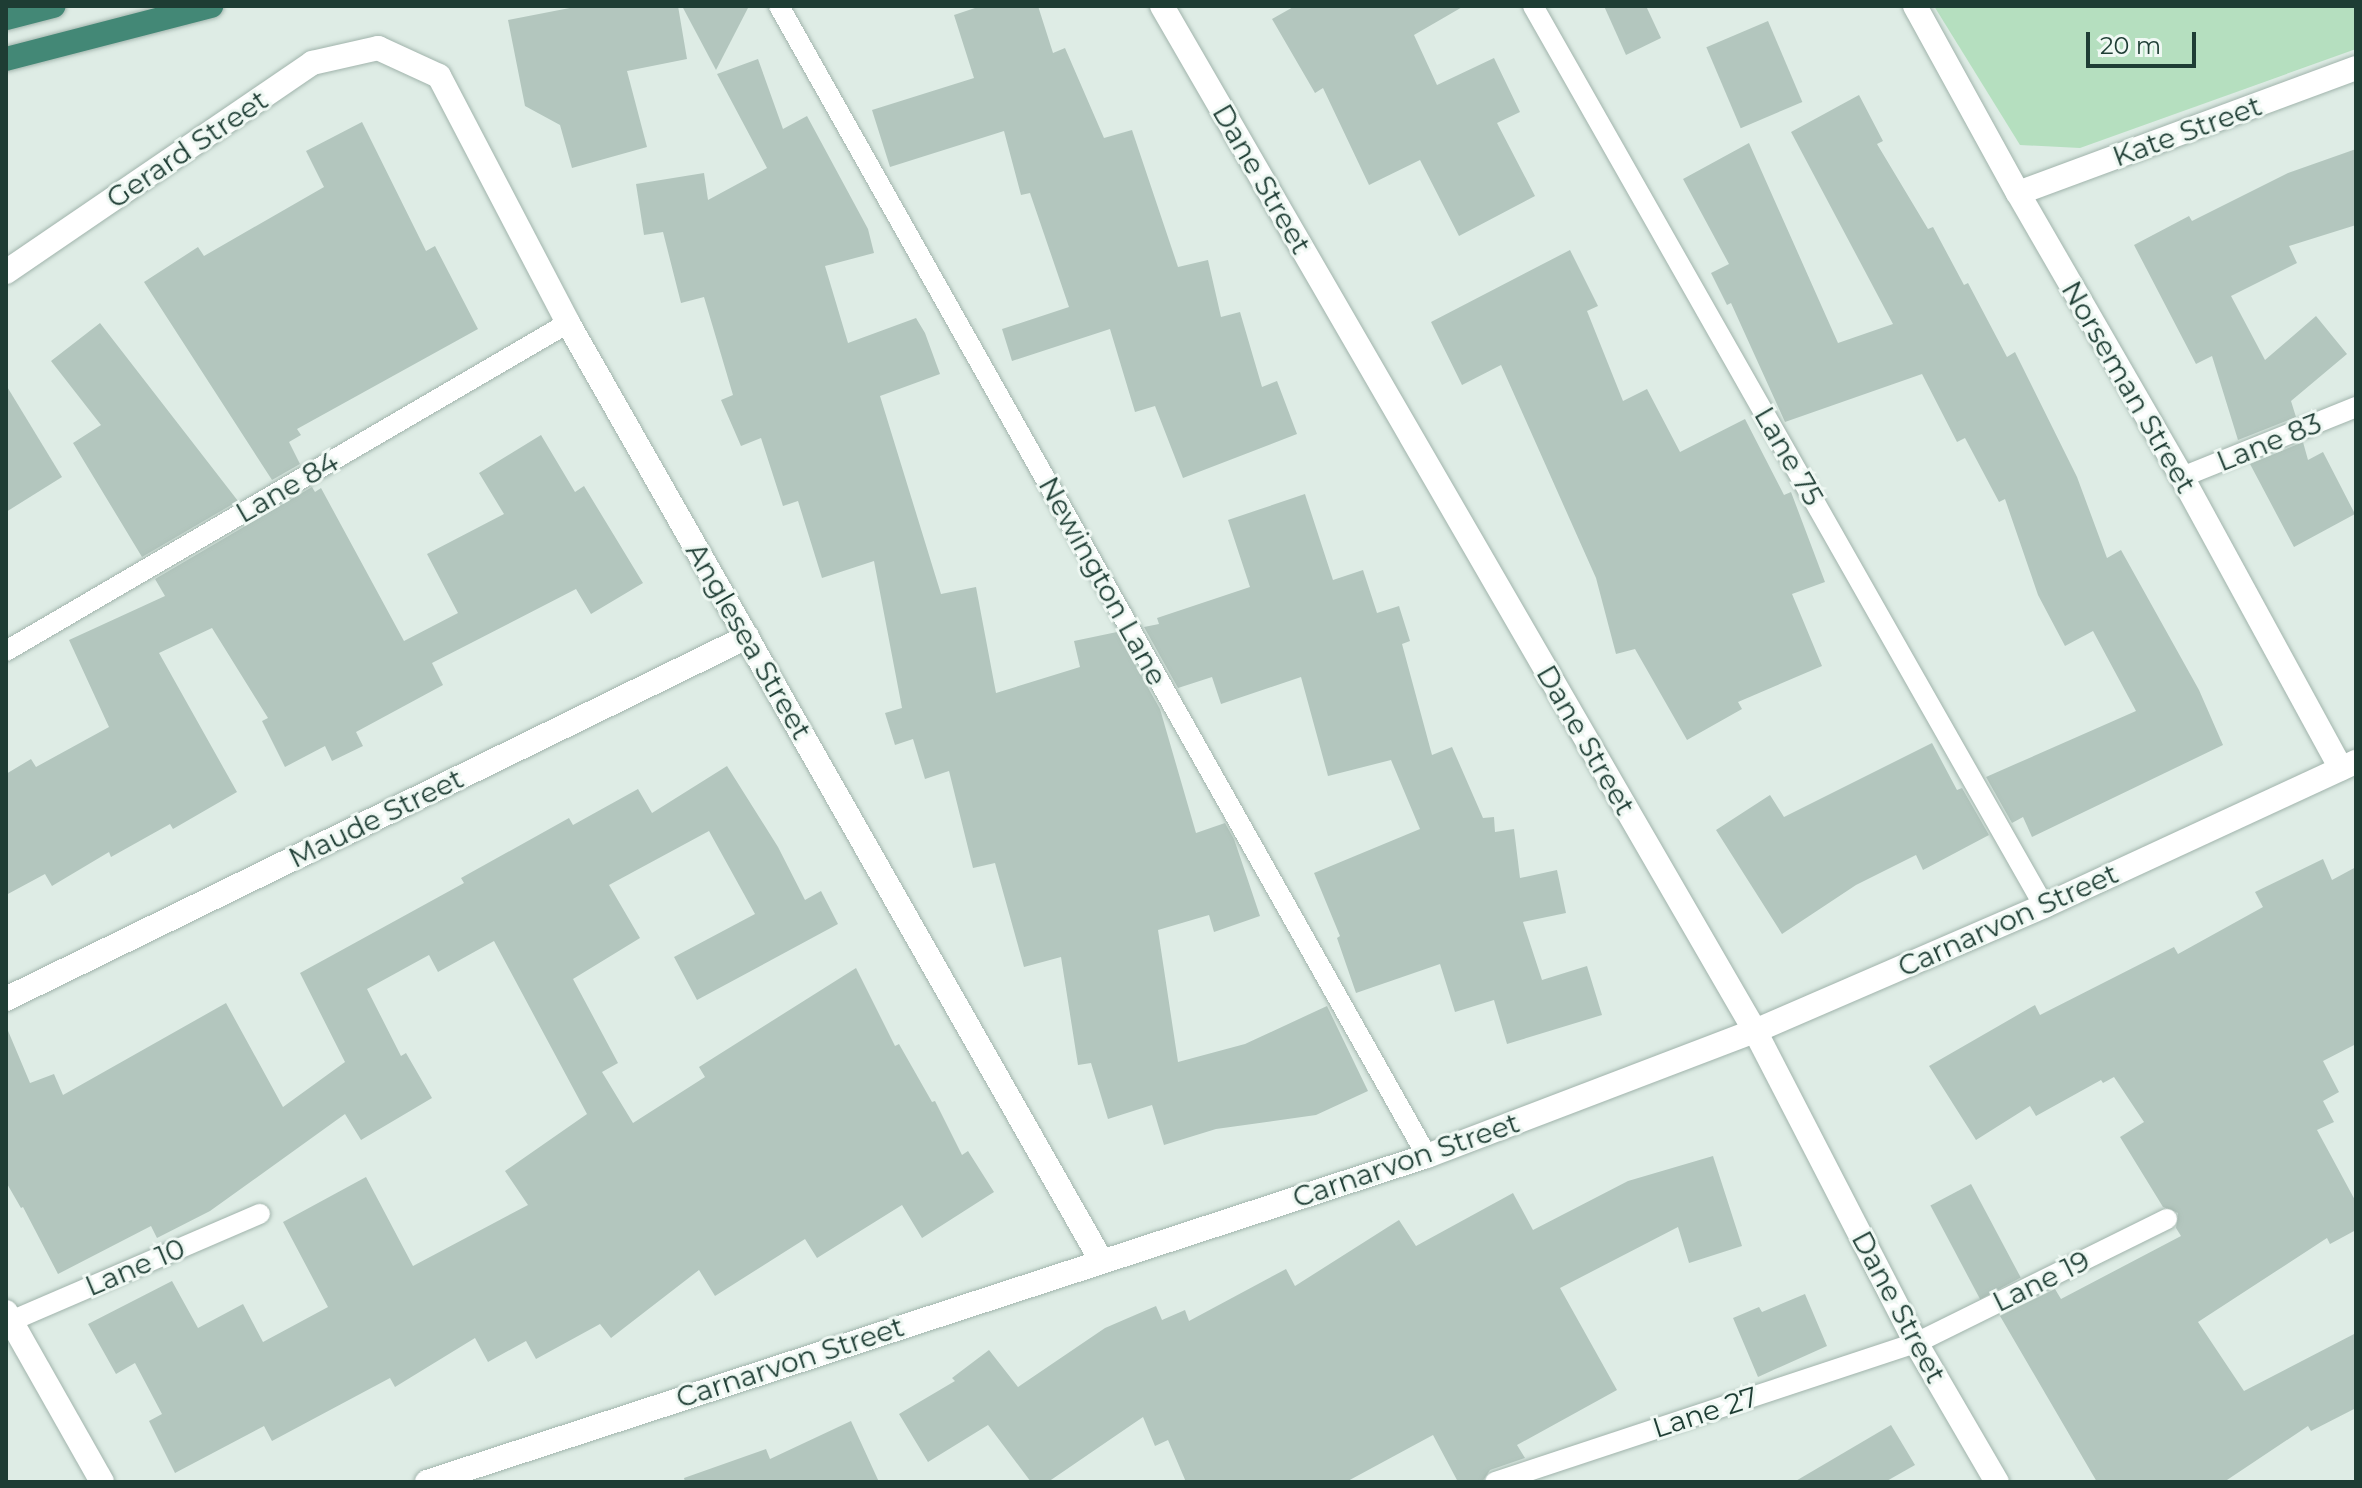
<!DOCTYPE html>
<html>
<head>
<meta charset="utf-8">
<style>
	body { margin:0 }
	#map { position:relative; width:2362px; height:1488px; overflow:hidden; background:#deece5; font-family:Montserrat,sans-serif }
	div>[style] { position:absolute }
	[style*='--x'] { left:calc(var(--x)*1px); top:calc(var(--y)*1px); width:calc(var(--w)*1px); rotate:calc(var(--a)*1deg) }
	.green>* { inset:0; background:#b5dfbf }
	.building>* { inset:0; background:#b3c6be; transform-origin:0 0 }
	.roads { filter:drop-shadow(0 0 2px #a1b4ac) drop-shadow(0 0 2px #a1b4ac) }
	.service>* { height:20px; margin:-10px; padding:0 10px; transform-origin:10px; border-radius:10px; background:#fff }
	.minor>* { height:24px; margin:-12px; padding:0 12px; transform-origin:12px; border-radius:12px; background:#fff }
	.trunk>* { height:24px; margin:-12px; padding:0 12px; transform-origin:12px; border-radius:12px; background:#438876 }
	span { translate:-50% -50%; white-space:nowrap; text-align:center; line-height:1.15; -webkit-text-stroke:6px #eff8f3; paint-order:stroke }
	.street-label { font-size:28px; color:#1e3d34 }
	.frame { position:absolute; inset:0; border:8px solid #1e3d34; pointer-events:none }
	.scale { position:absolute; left:2086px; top:32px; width:110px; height:36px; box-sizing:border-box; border:4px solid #1e3d34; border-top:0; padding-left:10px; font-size:24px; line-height:28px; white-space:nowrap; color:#1e3d34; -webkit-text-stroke:6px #eff8f3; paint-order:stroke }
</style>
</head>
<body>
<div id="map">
	<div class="green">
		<i style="clip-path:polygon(1934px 6px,2356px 6px,2356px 49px,2080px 148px,2020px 145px)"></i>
	</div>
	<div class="building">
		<i style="clip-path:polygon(580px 6px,678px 6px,687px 59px,627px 71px,647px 147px,572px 168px,560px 125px,525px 106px,508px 20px)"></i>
		<i style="clip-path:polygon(682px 6px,749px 6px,716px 70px)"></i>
		<i style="clip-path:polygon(981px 6px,1038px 6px,1053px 53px,1065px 48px,1104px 138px,1132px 130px,1178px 267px,1208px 260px,1221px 317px,1240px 312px,1262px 387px,1277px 381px,1297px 434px,1183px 478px,1155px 406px,1135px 412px,1110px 329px,1012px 361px,1002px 329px,1069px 307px,1030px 193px,1021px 195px,1004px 131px,890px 167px,872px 110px,974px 78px,954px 15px)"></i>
		<i style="clip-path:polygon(1295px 6px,1464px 6px,1414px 35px,1437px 85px,1494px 58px,1520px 112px,1497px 123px,1535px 196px,1459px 236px,1420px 160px,1369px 185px,1323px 88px,1315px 93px,1272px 19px)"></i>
		<i style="clip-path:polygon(1604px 6px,1646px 6px,1661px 38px,1626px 55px)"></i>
		<i style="left:1768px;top:21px;width:88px;height:67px;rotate:67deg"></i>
		<i style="clip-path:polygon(758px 59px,783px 129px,807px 116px,868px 229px,874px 253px,825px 266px,848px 343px,916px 318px,925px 333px,940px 374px,880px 396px,941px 594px,976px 587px,996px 693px,1080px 667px,1074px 641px,1117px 632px,1160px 709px,1196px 833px,1225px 823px,1234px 839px,1260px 916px,1214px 932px,1209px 915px,1158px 930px,1178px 1062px,1245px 1044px,1327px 1006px,1368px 1091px,1316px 1115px,1216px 1129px,1164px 1145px,1152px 1105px,1108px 1119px,1091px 1063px,1078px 1065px,1061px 957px,1024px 967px,995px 863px,973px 868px,949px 771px,925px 779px,913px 739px,895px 745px,885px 713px,902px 708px,874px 561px,822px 578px,798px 501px,783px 506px,761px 438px,741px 446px,721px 400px,733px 395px,704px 297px,681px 303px,663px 232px,644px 235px,636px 184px,704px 173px,708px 200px,767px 168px,717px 74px)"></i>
		<i style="clip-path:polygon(1859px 95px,1883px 141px,1877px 144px,1928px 229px,1933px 227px,1964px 285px,1968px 283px,2007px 357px,2015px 352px,2077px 477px,2107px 558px,2121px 550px,2199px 690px,2223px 745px,2032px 837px,2023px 817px,2012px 823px,1986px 777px,2136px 711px,2093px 631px,2065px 646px,2038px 595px,2005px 499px,1999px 502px,1965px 438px,1957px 442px,1922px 374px,1785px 422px,1731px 303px,1727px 305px,1711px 273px,1729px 264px,1683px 179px,1749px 143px,1838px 343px,1893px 324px,1791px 132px)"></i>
		<i style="clip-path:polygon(362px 122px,426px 251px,435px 246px,478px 329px,297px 429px,301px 435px,289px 442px,300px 464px,272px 480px,144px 282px,198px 247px,204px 256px,324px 187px,306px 151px)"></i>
		<i style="clip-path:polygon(2356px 149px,2356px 225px,2289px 246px,2297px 263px,2231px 296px,2265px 360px,2316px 316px,2347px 354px,2291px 401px,2296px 417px,2238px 440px,2212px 356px,2196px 364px,2134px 245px,2189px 216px,2192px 221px,2288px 173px)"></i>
		<i style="clip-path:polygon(1570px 250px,1598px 306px,1587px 311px,1623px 401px,1647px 389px,1680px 452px,1745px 419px,1784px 495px,1791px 492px,1825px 582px,1792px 594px,1822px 666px,1738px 702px,1742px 709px,1687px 740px,1635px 649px,1616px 654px,1596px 578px,1501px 365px,1462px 385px,1431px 322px)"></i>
		<i style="clip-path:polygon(100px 323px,238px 501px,142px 557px,73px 443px,101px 425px,51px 361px)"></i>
		<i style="clip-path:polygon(6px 385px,62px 477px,6px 512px)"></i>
		<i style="clip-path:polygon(541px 435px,575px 492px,584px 486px,643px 583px,591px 614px,576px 589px,432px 663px,443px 685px,356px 732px,363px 746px,332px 761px,325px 746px,285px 767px,262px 721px,268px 718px,212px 628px,159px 653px,237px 792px,173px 829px,170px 824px,111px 857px,109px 852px,52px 886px,45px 874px,6px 895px,6px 774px,31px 759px,36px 767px,109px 727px,69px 640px,165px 596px,155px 579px,312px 487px,315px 492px,321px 488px,404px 641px,458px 613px,427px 554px,504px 514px,479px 473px)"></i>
		<i style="clip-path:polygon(2303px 442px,2308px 460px,2323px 452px,2355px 514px,2294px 547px,2250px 464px)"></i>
		<i style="clip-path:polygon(1305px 494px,1333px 580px,1363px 570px,1377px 613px,1399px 606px,1410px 641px,1402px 644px,1432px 755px,1452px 747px,1483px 818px,1494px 817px,1495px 832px,1514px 829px,1520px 878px,1557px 870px,1566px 913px,1523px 922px,1542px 980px,1587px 966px,1602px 1015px,1507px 1044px,1494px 1000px,1455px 1012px,1440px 964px,1356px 993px,1337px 938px,1340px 936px,1314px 873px,1420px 829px,1391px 760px,1328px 776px,1301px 677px,1221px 704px,1212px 677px,1178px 688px,1144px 627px,1159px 624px,1157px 618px,1250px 587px,1228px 520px)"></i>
		<i style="clip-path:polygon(1932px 743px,1957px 790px,1962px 788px,1989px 835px,1923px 870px,1916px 855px,1856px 885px,1782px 934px,1716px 830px,1770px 795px,1784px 817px)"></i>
		<i style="clip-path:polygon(727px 766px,778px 847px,805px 900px,821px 891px,838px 924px,697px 1000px,674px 957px,755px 914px,709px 831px,609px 885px,640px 938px,573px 979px,618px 1063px,602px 1072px,633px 1123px,705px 1077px,699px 1067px,856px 968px,895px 1046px,899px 1044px,932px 1102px,935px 1101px,962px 1155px,968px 1151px,994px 1192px,922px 1238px,902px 1205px,817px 1258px,805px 1239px,715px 1296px,699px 1270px,611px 1338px,600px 1324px,536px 1359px,526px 1341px,488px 1362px,475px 1338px,395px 1387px,390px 1378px,272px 1441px,264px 1426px,175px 1473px,149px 1421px,162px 1414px,135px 1363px,116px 1374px,88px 1324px,172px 1281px,198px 1328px,243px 1304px,263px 1342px,328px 1307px,283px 1222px,366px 1177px,413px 1266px,528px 1205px,505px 1171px,587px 1114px,494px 941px,438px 972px,429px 955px,367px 989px,401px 1056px,406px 1053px,432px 1098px,361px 1140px,345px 1114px,210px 1211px,157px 1238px,151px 1226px,58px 1274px,23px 1207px,21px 1208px,6px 1182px,6px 1026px,30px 1083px,54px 1074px,63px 1095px,226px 1003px,283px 1107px,345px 1062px,300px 973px,464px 883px,461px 878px,569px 818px,573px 825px,638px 789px,652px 813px)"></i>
		<i style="clip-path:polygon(2323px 859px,2332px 880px,2356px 867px,2356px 1044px,2323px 1061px,2339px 1092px,2323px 1101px,2334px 1122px,2317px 1130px,2356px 1202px,2356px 1230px,2330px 1244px,2327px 1238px,2198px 1322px,2244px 1391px,2356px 1333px,2356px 1408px,2311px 1431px,2308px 1426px,2224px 1482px,2097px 1482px,2000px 1316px,2055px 1289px,2061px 1299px,2181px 1236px,2176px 1228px,2178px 1213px,2163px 1207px,2120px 1137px,2144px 1122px,2114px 1077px,2103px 1083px,2101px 1080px,2036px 1116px,2030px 1106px,1976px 1140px,1929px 1066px,2035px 1005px,2040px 1015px,2174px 947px,2178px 954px,2263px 907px,2255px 892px)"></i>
		<i style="clip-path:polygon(1713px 1156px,1742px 1246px,1689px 1263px,1678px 1227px,1560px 1288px,1617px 1390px,1517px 1445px,1525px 1458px,1490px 1470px,1482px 1482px,1458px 1482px,1433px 1435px,1346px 1482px,1186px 1482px,1168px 1440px,1155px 1446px,1143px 1417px,1048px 1482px,1031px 1482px,988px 1425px,928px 1462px,899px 1414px,955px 1381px,952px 1378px,989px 1350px,1018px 1387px,1105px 1328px,1156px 1306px,1162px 1320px,1185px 1310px,1189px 1321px,1286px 1269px,1295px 1286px,1399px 1220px,1416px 1246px,1513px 1193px,1533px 1230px,1628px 1181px)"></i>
		<i style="left:1971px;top:1184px;width:106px;height:46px;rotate:62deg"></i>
		<i style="clip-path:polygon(1805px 1294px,1827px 1346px,1758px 1377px,1733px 1318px,1759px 1307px,1762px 1312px)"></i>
		<i style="clip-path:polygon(851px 1421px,879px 1482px,685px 1482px,684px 1478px,766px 1449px,770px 1459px)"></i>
		<i style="clip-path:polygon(1891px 1425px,1915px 1465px,1885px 1482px,1794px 1482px)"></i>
	</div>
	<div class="roads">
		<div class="service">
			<i style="--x:779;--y:6;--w:1320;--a:60.6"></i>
			<i style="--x:1533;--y:6;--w:1035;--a:60.41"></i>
			<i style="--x:2182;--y:477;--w:188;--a:-21.9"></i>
			<i style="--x:6;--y:651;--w:651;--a:-30.27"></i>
			<i style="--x:11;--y:1321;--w:271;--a:-23.3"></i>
			<i style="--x:1495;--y:1482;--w:443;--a:-18.3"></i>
			<i style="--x:1916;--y:1343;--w:280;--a:-26.3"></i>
		</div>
		<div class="minor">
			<i style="--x:1162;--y:6;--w:1184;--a:59.95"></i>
			<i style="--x:1755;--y:1031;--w:351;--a:62.7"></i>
			<i style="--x:1916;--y:1343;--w:161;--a:59.8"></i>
			<i style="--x:1915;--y:6;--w:213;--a:61.2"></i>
			<i style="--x:2018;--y:193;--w:328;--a:60"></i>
			<i style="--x:2182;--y:477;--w:332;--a:61.4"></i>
			<i style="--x:2018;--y:193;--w:360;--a:-20.3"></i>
			<i style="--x:6;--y:272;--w:371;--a:-34.3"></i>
			<i style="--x:312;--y:63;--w:68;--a:-12.8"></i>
			<i style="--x:378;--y:48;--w:67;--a:24.7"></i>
			<i style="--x:439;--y:76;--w:279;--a:62.4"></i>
			<i style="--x:568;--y:323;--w:1078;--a:60.37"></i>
			<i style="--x:6;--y:999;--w:825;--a:-26.04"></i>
			<i style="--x:6;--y:1312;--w:195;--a:60.5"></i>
			<i style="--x:427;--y:1482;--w:1052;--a:-18.06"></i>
			<i style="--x:1427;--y:1156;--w:351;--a:-20.9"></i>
			<i style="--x:1755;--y:1031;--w:315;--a:-23.4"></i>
			<i style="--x:2044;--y:906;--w:344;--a:-24.8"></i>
		</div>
		<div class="trunk">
			<i style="--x:6;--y:18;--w:49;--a:-14.3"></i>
			<i style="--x:6;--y:59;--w:212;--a:-14.5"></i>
		</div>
	</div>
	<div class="street-label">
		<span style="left:2187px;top:131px;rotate:-20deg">Kate Street</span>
		<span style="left:187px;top:149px;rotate:-34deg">Gerard Street</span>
		<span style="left:1262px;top:179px;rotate:60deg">Dane Street</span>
		<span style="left:2129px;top:387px;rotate:60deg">Norseman Street</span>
		<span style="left:2269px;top:442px;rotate:-22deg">Lane 83</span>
		<span style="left:1789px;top:456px;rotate:60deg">Lane 75</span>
		<span style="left:287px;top:487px;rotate:-30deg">Lane 84</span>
		<span style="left:1103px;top:581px;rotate:61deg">Newington Lane</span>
		<span style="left:749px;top:641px;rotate:60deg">Anglesea Street</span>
		<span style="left:1586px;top:740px;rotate:60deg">Dane Street</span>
		<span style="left:376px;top:818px;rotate:-26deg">Maude Street</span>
		<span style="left:2008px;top:920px;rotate:-24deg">Carnarvon Street</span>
		<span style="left:1406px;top:1160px;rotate:-19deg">Carnarvon Street</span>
		<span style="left:135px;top:1267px;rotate:-23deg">Lane 10</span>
		<span style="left:2041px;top:1281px;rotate:-26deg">Lane 19</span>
		<span style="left:1899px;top:1307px;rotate:62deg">Dane Street</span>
		<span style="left:790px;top:1362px;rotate:-18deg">Carnarvon Street</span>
		<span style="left:1705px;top:1412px;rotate:-18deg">Lane 27</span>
	</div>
	<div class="frame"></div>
	<div class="scale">20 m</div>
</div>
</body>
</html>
